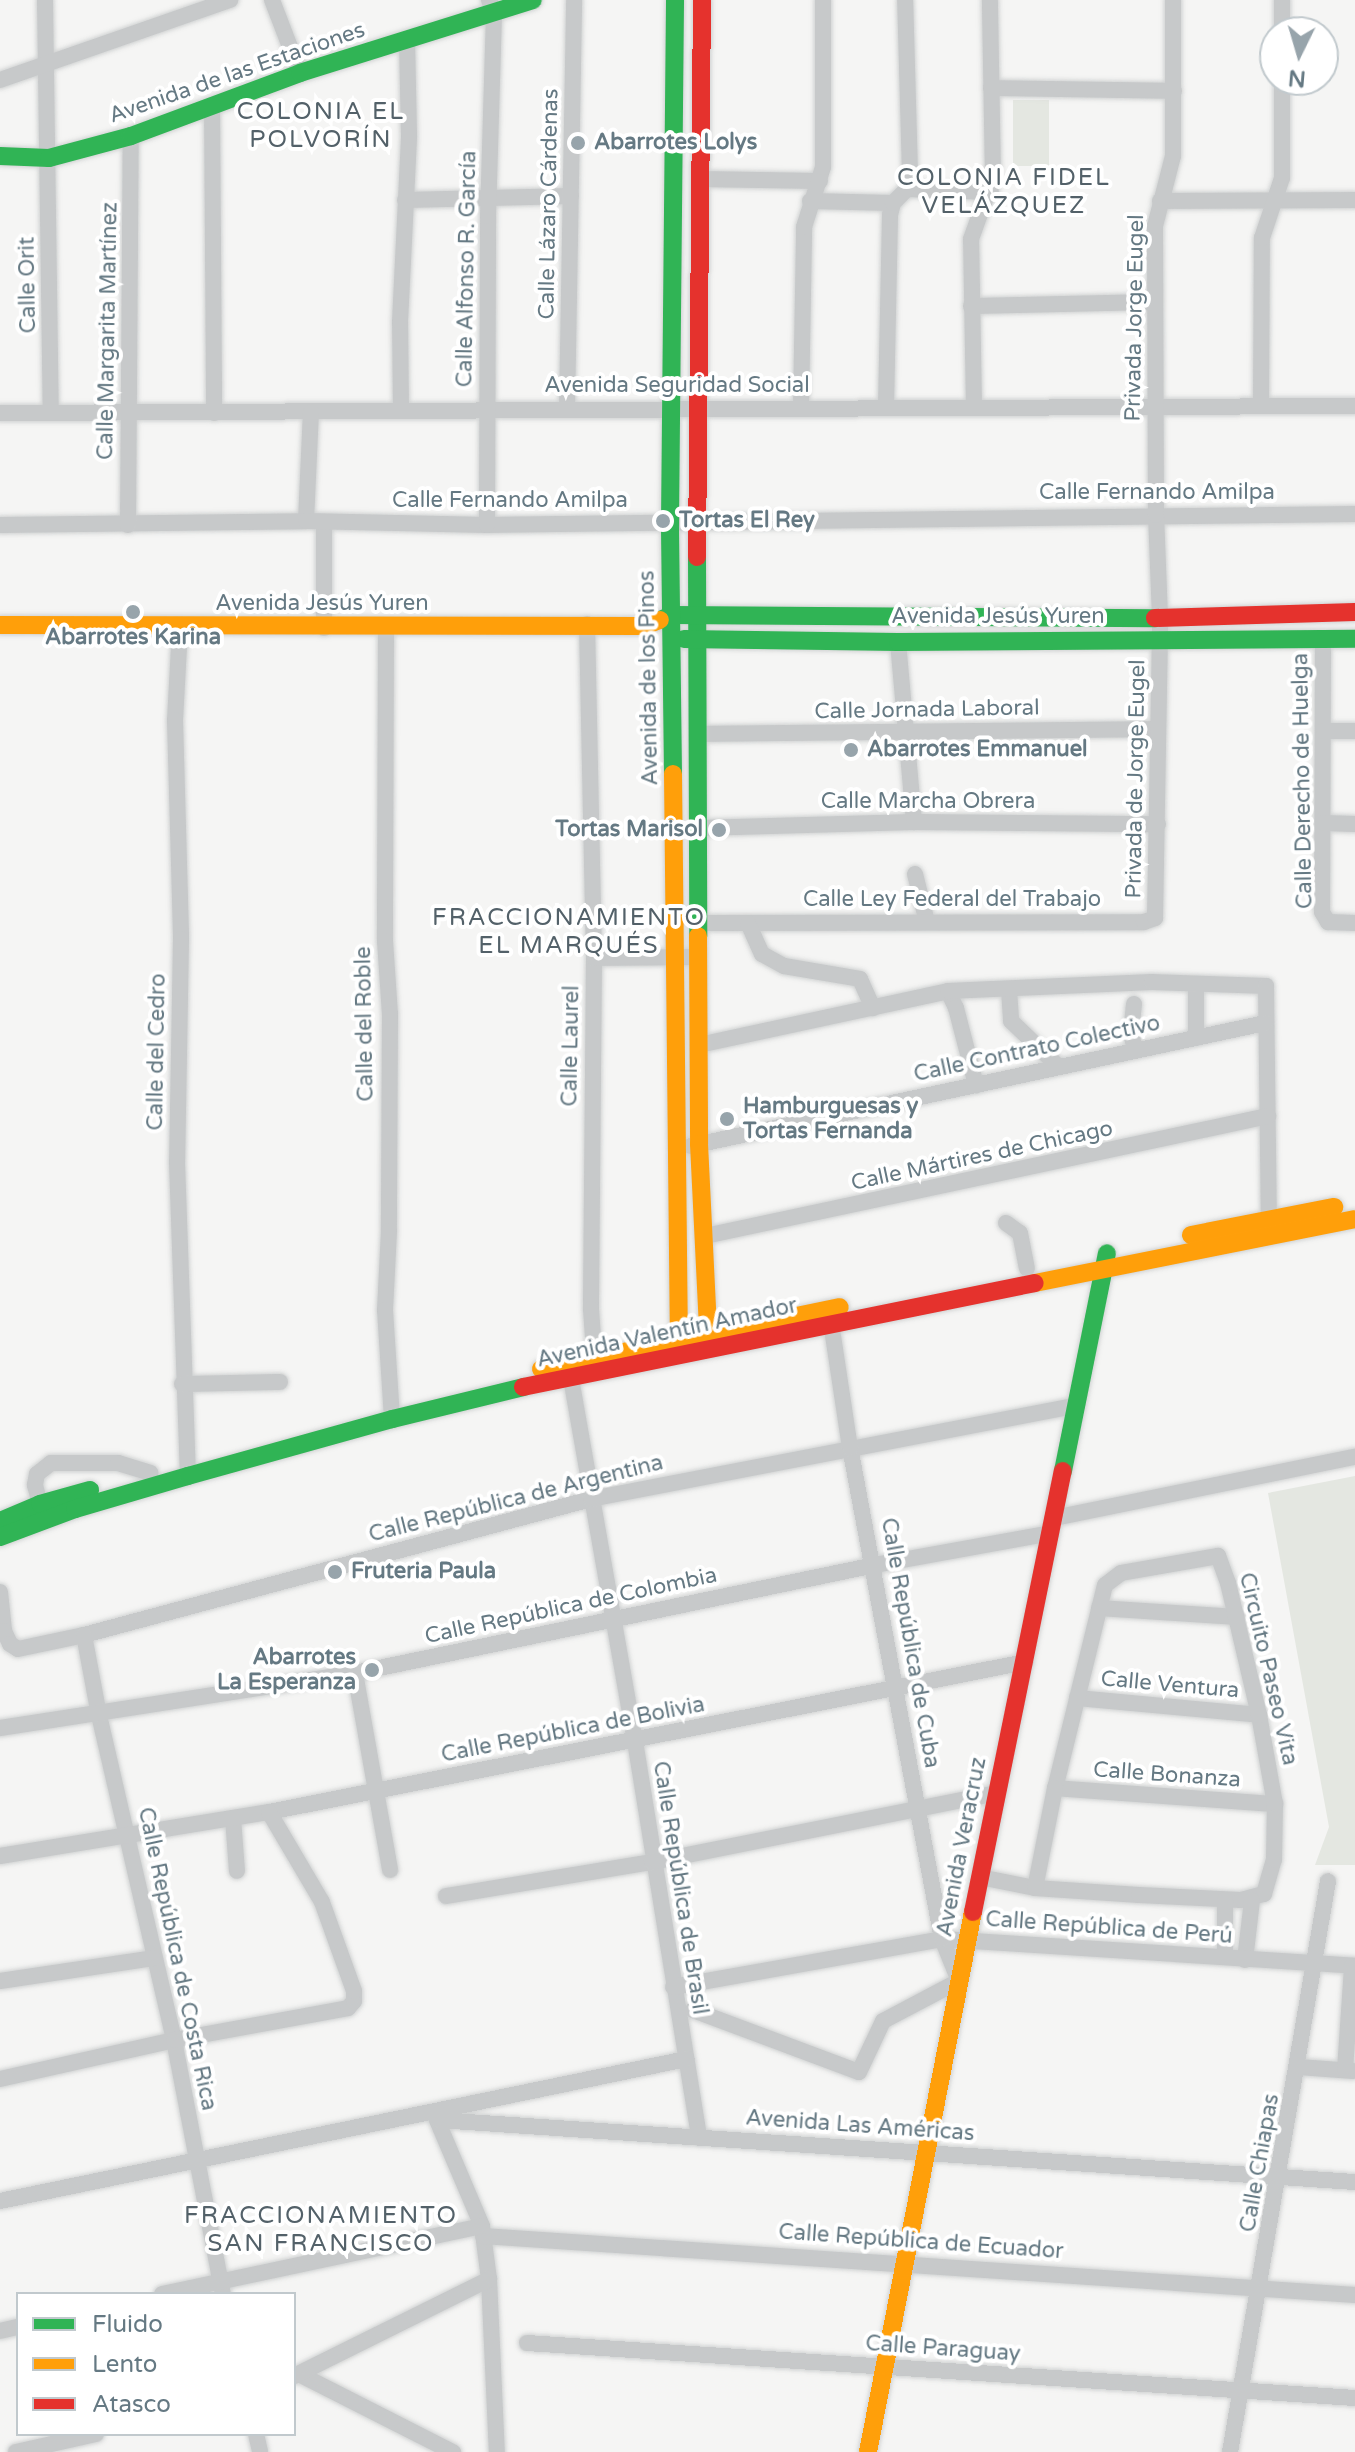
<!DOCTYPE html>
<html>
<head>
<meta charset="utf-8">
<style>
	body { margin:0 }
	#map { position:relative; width:1355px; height:2452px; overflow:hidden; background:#f5f5f4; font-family:"Varela Round",sans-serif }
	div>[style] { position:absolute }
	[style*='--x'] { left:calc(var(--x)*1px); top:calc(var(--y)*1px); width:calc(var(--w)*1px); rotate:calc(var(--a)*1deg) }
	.green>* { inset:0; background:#e4e7e1; transform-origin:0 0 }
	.roads { filter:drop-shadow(0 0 2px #d1d3d3) drop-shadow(0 0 2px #d1d3d3) }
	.street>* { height:16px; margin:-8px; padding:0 8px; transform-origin:8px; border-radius:8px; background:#c7c9ca }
	.fast>* { height:18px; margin:-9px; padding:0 9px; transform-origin:9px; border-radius:9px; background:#30b455 }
	.slow>* { height:18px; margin:-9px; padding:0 9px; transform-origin:9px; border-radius:9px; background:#ff9f0a }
	.jam>* { height:18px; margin:-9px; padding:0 9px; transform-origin:9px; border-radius:9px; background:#e5322d }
	.dots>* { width:22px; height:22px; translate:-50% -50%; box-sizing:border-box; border:4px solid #fff; border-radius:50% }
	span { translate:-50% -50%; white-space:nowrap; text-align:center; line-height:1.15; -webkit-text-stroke:8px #fff; paint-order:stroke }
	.street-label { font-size:22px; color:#657983 }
	.poi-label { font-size:22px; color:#657983; font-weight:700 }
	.left { translate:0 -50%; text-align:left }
	.right { translate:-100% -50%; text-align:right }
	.neighbourhood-label { font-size:24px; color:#536169; letter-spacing:2px }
	.legend { position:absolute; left:16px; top:2292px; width:280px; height:144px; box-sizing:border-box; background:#fff; border:2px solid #c1c9cd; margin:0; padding:10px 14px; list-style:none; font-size:24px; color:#657983 }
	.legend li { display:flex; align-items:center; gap:16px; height:40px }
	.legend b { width:40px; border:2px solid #c1c9cd }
	.north { position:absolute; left:1259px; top:16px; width:80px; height:80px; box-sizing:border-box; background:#fff; border:2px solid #c1c9cd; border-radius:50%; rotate:185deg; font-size:22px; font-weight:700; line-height:32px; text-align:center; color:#657983 }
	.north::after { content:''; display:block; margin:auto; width:28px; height:36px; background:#97a4ab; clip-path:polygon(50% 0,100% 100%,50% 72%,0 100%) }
</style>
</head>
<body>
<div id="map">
	<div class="green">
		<i style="left:1013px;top:100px;width:36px;height:66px"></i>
		<i style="clip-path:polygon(1355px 1476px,1355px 1865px,1315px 1865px,1329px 1827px,1268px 1493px)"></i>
	</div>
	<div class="roads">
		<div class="street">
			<i style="--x:45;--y:0;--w:411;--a:89.2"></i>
			<i style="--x:272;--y:0;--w:78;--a:69"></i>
			<i style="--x:1282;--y:0;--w:32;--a:90"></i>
			<i style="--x:0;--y:80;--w:244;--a:-19.2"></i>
			<i style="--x:991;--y:88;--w:183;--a:0.9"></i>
			<i style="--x:212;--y:105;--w:308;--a:89.6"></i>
			<i style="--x:699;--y:179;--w:121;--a:0.9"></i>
			<i style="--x:907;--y:189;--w:84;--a:2"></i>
			<i style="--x:405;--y:200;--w:166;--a:-1.4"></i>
			<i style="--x:810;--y:201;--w:83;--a:1.4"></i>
			<i style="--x:1160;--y:201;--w:195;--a:-0.3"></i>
			<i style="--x:971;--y:306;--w:183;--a:-1.3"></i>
			<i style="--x:1261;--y:406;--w:168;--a:-89.7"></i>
			<i style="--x:1262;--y:238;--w:63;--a:-71.6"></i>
			<i style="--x:1282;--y:178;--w:98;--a:-90"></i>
			<i style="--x:801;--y:407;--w:180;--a:-89"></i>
			<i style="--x:804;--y:227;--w:63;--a:-72.4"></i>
			<i style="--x:823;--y:167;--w:167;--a:-90"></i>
			<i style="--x:886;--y:407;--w:192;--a:-88.8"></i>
			<i style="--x:890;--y:215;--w:12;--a:-76"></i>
			<i style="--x:893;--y:203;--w:20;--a:-45"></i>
			<i style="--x:907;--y:189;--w:15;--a:-79"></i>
			<i style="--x:910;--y:174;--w:174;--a:-91.6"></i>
			<i style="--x:974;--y:407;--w:168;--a:-91"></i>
			<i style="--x:971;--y:239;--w:65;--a:-70.2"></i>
			<i style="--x:993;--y:178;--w:178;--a:-91"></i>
			<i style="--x:567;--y:409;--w:409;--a:-89"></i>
			<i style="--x:401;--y:411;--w:89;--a:-90.6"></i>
			<i style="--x:400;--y:322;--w:187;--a:-87.2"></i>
			<i style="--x:409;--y:135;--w:93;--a:-91.2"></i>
			<i style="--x:0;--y:413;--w:1355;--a:-0.3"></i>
			<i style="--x:306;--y:521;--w:109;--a:-87.4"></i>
			<i style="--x:324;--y:522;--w:106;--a:90"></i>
			<i style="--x:0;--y:525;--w:306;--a:-0.7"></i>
			<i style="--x:306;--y:521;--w:181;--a:1.3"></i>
			<i style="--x:487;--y:525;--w:868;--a:-0.73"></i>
			<i style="--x:128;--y:525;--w:389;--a:-89.6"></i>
			<i style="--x:487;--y:525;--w:309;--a:-89.8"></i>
			<i style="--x:488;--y:216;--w:203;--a:-88.3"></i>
			<i style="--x:494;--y:13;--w:14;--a:-111"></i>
			<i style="--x:587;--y:624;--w:334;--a:88.8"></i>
			<i style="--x:594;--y:958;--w:351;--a:90.5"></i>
			<i style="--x:591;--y:1309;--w:57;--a:86"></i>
			<i style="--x:180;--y:628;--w:92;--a:93.1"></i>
			<i style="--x:175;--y:720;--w:219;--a:88.4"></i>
			<i style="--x:181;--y:939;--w:223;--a:91"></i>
			<i style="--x:177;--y:1162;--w:314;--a:88"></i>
			<i style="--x:386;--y:628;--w:313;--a:90.2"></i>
			<i style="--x:385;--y:941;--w:73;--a:86.1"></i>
			<i style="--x:390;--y:1014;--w:217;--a:90.3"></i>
			<i style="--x:389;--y:1231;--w:79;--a:92.9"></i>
			<i style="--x:385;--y:1310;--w:109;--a:86.3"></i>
			<i style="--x:1323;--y:639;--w:273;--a:90.2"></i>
			<i style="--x:1322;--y:912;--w:12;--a:59"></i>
			<i style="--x:1328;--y:922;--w:27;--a:2"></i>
			<i style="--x:898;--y:642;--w:181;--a:84.9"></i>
			<i style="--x:1324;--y:731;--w:31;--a:0"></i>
			<i style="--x:698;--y:734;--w:459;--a:-0.6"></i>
			<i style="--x:1324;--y:823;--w:31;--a:2"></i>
			<i style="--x:699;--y:828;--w:215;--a:-1.6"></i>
			<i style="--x:914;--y:822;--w:244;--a:0.5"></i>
			<i style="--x:915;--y:874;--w:49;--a:76"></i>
			<i style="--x:699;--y:923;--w:445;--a:-0.1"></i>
			<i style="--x:1144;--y:922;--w:12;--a:-20"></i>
			<i style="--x:1155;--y:918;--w:300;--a:-89"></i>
			<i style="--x:1160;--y:618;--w:103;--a:-92.2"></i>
			<i style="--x:1156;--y:515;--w:289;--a:-90.2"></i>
			<i style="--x:1155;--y:226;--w:72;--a:-75.6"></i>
			<i style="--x:1173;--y:156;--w:156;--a:-90"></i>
			<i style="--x:748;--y:923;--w:34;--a:66"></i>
			<i style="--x:762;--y:954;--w:25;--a:29"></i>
			<i style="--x:784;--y:966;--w:77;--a:9.7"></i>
			<i style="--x:860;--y:979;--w:32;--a:66"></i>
			<i style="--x:594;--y:958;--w:105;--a:-0.5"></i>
			<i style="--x:1196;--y:984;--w:54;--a:90"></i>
			<i style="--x:1009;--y:990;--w:31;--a:86"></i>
			<i style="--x:1011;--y:1021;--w:66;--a:43.8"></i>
			<i style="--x:948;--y:991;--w:19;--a:65"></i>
			<i style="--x:956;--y:1008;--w:80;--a:75.4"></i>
			<i style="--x:1134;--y:1004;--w:28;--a:96"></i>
			<i style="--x:1131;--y:1032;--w:19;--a:78"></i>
			<i style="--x:699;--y:1045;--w:255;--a:-12.2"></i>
			<i style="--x:948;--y:991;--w:204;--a:-2.5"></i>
			<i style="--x:1152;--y:982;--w:114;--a:2"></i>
			<i style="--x:1266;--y:986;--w:245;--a:89.3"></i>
			<i style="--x:691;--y:1146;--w:587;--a:-12.09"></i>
			<i style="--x:1006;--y:1223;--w:17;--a:36"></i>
			<i style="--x:1020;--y:1233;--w:36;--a:79"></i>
			<i style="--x:705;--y:1236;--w:576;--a:-12.03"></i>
			<i style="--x:569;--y:1367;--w:380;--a:80"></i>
			<i style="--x:635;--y:1741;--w:402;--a:80.8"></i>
			<i style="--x:182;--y:1384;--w:98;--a:-1.2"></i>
			<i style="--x:40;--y:1504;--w:20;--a:-105"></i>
			<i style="--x:35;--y:1485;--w:11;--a:-80"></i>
			<i style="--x:37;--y:1474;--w:18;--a:-38"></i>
			<i style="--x:51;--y:1463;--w:67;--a:0"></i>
			<i style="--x:118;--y:1463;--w:34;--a:17"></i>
			<i style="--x:1054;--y:1518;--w:307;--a:-11.5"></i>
			<i style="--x:0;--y:1592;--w:39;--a:84"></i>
			<i style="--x:4;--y:1631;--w:14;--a:65"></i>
			<i style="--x:10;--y:1644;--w:9;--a:32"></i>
			<i style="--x:18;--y:1649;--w:67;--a:-12"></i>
			<i style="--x:84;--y:1635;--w:525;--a:-15.02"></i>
			<i style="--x:591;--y:1499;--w:495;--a:-10.9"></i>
			<i style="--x:1099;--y:1608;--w:138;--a:3.7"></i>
			<i style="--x:84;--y:1635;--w:81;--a:79.4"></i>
			<i style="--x:99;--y:1715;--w:334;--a:77"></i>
			<i style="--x:174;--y:2040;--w:259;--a:79.1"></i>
			<i style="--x:355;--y:1673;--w:200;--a:79.9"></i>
			<i style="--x:1077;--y:1698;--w:183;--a:5.3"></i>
			<i style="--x:0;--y:1728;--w:359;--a:-8.8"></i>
			<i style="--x:355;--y:1673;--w:531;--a:-11.73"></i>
			<i style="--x:875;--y:1565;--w:179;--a:-10.3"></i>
			<i style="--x:1055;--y:1788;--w:221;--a:4.2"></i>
			<i style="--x:233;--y:1818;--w:53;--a:85.7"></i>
			<i style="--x:0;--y:1856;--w:273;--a:-9.3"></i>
			<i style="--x:269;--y:1812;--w:771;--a:-11.22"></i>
			<i style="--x:980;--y:1877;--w:56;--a:11.3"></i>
			<i style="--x:1035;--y:1888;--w:104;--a:3.9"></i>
			<i style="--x:1139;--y:1895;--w:102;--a:2.8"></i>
			<i style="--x:1241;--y:1900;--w:24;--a:-15"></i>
			<i style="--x:1264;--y:1894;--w:35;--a:-74"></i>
			<i style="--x:1274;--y:1860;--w:56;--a:-89"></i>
			<i style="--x:1275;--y:1804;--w:90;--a:-100.2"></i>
			<i style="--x:1259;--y:1715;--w:136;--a:-103.2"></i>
			<i style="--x:1228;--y:1583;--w:29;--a:-110"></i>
			<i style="--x:1218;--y:1556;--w:98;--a:170.1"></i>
			<i style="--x:1121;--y:1573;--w:20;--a:143"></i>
			<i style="--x:1105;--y:1585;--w:209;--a:103.8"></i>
			<i style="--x:1055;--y:1788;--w:102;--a:101.3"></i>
			<i style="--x:446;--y:1896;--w:209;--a:-9.4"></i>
			<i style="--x:652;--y:1862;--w:352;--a:-11.3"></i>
			<i style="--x:1225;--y:1957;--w:57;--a:-90"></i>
			<i style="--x:1245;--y:1960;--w:60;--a:-83.3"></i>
			<i style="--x:0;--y:1981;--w:155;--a:-8.5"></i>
			<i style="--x:673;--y:1987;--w:273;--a:-10.1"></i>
			<i style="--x:942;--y:1939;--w:414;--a:3.7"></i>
			<i style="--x:693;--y:2010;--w:177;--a:20.5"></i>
			<i style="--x:859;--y:2072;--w:56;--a:-64.8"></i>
			<i style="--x:883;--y:2021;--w:86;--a:-27.8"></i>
			<i style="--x:959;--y:1981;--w:45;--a:-112"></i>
			<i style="--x:942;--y:1939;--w:500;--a:-100.6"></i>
			<i style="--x:850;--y:1448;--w:134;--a:-98.6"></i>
			<i style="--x:1299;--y:2067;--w:54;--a:4.2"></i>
			<i style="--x:1345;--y:2070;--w:104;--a:-86.1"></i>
			<i style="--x:0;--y:2079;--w:178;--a:-12.6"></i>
			<i style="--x:174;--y:2040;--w:177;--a:-10.4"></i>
			<i style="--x:348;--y:2008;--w:9;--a:-49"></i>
			<i style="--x:354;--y:2001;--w:10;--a:-90"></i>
			<i style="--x:354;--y:1991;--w:95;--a:-109.8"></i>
			<i style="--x:322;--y:1902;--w:104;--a:-120.5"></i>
			<i style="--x:434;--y:2113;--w:123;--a:67"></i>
			<i style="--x:482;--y:2226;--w:53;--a:82.5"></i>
			<i style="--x:489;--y:2279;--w:173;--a:87.4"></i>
			<i style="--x:438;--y:2120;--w:919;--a:3.87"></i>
			<i style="--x:0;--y:2201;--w:701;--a:-11.69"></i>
			<i style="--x:483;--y:2236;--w:874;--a:3.87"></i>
			<i style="--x:162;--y:2294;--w:327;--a:-12"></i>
			<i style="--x:0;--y:2331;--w:18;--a:-13"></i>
			<i style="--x:527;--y:2343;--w:830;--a:3.8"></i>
			<i style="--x:299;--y:2374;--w:173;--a:26.9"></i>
			<i style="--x:294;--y:2376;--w:218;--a:-26.4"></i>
			<i style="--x:256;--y:2434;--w:18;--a:77"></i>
			<i style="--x:16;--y:2452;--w:82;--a:-12.7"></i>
			<i style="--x:1230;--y:2452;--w:579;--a:-80.26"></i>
		</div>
		<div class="fast">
			<i style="--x:0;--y:156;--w:49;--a:2.3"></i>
			<i style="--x:49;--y:158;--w:85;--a:-15"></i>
			<i style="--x:131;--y:136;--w:180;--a:-20.4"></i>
			<i style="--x:300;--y:73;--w:244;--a:-17.4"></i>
			<i style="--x:697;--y:557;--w:379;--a:89.8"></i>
			<i style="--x:660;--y:620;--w:13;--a:-23"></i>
			<i style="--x:672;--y:615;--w:483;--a:0.4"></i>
			<i style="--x:684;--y:639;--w:214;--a:0.8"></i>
			<i style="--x:898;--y:642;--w:457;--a:-0.4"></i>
			<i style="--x:673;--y:774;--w:251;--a:-90.7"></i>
			<i style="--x:670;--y:523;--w:523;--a:-89.45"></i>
			<i style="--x:1063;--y:1471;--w:222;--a:-78.6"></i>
			<i style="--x:0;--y:1521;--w:43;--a:-23"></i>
			<i style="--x:40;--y:1504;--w:52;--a:-15.6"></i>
			<i style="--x:0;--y:1537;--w:80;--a:-20.5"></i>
			<i style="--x:75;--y:1509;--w:118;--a:-16.3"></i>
			<i style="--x:188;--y:1476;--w:212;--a:-15.6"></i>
			<i style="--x:392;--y:1419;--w:135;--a:-13.7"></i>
		</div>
		<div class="slow">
			<i style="--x:0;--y:625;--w:644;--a:0.09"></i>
			<i style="--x:644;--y:626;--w:17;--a:-21"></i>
			<i style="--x:673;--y:774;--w:577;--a:89.4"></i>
			<i style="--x:698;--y:936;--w:208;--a:89.7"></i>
			<i style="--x:699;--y:1144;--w:201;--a:87.2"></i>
			<i style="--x:1191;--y:1235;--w:146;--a:-11.1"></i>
			<i style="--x:1035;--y:1283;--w:326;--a:-11.3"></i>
			<i style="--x:541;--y:1369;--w:305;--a:-11.7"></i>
			<i style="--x:868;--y:2452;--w:550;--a:-79"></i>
		</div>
		<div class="jam">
			<i style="--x:697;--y:557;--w:557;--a:-89.49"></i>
			<i style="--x:1155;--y:618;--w:200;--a:-1.7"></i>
			<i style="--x:523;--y:1387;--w:522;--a:-11.48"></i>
			<i style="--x:973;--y:1912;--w:450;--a:-78.5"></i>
		</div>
	</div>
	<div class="dots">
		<i style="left:578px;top:143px;background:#97a4ab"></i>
		<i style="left:663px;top:521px;background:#97a4ab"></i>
		<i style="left:133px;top:612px;background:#97a4ab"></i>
		<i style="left:851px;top:750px;background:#97a4ab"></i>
		<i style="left:719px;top:830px;background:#97a4ab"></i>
		<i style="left:727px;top:1119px;background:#97a4ab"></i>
		<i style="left:335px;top:1572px;background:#97a4ab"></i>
		<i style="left:372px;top:1670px;background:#97a4ab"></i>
	</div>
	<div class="street-label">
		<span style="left:237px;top:73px;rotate:-19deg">Avenida de las Estaciones</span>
		<span style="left:549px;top:204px;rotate:-89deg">Calle Lázaro Cárdenas</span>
		<span style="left:467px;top:269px;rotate:-89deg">Calle Alfonso R. García</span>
		<span style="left:28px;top:285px;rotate:-91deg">Calle Orit</span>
		<span style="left:1135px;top:318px;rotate:-89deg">Privada Jorge Eugel</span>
		<span style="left:108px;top:331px;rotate:-89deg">Calle Margarita Martínez</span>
		<span style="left:677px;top:386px">Avenida Seguridad Social</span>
		<span style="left:1157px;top:493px">Calle Fernando Amilpa</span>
		<span style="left:510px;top:501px">Calle Fernando Amilpa</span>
		<span style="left:322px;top:604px">Avenida Jesús Yuren</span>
		<span style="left:998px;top:617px">Avenida Jesús Yuren</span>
		<span style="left:649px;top:678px;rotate:-91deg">Avenida de los Pinos</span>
		<span style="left:927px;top:710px;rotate:-1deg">Calle Jornada Laboral</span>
		<span style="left:1136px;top:779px;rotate:-89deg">Privada de Jorge Eugel</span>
		<span style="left:1303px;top:781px;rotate:-91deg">Calle Derecho de Huelga</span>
		<span style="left:928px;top:802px">Calle Marcha Obrera</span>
		<span style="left:952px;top:900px">Calle Ley Federal del Trabajo</span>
		<span style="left:365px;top:1024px;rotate:-91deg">Calle del Roble</span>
		<span style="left:571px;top:1046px;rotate:-89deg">Calle Laurel</span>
		<span style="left:1037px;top:1049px;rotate:-12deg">Calle Contrato Colectivo</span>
		<span style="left:157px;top:1052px;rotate:-89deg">Calle del Cedro</span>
		<span style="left:982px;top:1156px;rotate:-12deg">Calle Mártires de Chicago</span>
		<span style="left:667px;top:1333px;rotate:-12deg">Avenida Valentín Amador</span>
		<span style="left:516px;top:1499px;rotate:-14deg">Calle República de Argentina</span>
		<span style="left:571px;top:1606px;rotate:-12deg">Calle República de Colombia</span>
		<span style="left:910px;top:1643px;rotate:80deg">Calle República de Cuba</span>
		<span style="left:1268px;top:1669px;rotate:77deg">Circuito Paseo Vita</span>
		<span style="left:1170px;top:1685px;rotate:5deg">Calle Ventura</span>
		<span style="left:573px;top:1730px;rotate:-11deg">Calle República de Bolivia</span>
		<span style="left:1167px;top:1775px;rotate:4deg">Calle Bonanza</span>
		<span style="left:962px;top:1847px;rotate:-79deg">Avenida Veracruz</span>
		<span style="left:680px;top:1888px;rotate:81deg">Calle República de Brasil</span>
		<span style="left:1109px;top:1928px;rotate:4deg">Calle República de Perú</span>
		<span style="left:177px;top:1959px;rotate:78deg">Calle República de Costa Rica</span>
		<span style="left:860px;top:2126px;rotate:4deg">Avenida Las Américas</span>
		<span style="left:1260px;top:2163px;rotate:-80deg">Calle Chiapas</span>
		<span style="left:921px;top:2242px;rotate:4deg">Calle República de Ecuador</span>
		<span style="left:943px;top:2349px;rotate:4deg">Calle Paraguay</span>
	</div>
	<div class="poi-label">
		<span class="left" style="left:594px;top:143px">Abarrotes Lolys</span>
		<span class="left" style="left:679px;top:521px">Tortas El Rey</span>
		<span style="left:133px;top:638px">Abarrotes Karina</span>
		<span class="left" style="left:867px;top:750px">Abarrotes Emmanuel</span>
		<span class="right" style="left:703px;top:830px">Tortas Marisol</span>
		<span class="left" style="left:743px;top:1119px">Hamburguesas y<br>Tortas Fernanda</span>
		<span class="left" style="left:351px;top:1572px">Fruteria Paula</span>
		<span class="right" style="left:356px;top:1670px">Abarrotes<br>La Esperanza</span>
	</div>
	<div class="neighbourhood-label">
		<span style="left:321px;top:126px">COLONIA EL<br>POLVORÍN</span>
		<span style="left:1004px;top:192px">COLONIA FIDEL<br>VELÁZQUEZ</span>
		<span style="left:569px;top:932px">FRACCIONAMIENTO<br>EL MARQUÉS</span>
		<span style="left:321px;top:2230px">FRACCIONAMIENTO<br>SAN FRANCISCO</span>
	</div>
	<ul class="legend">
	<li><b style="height:10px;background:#30b455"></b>Fluido</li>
	<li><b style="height:10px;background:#ff9f0a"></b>Lento</li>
	<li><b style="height:10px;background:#e5322d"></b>Atasco</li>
	</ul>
	<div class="north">N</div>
</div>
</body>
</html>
